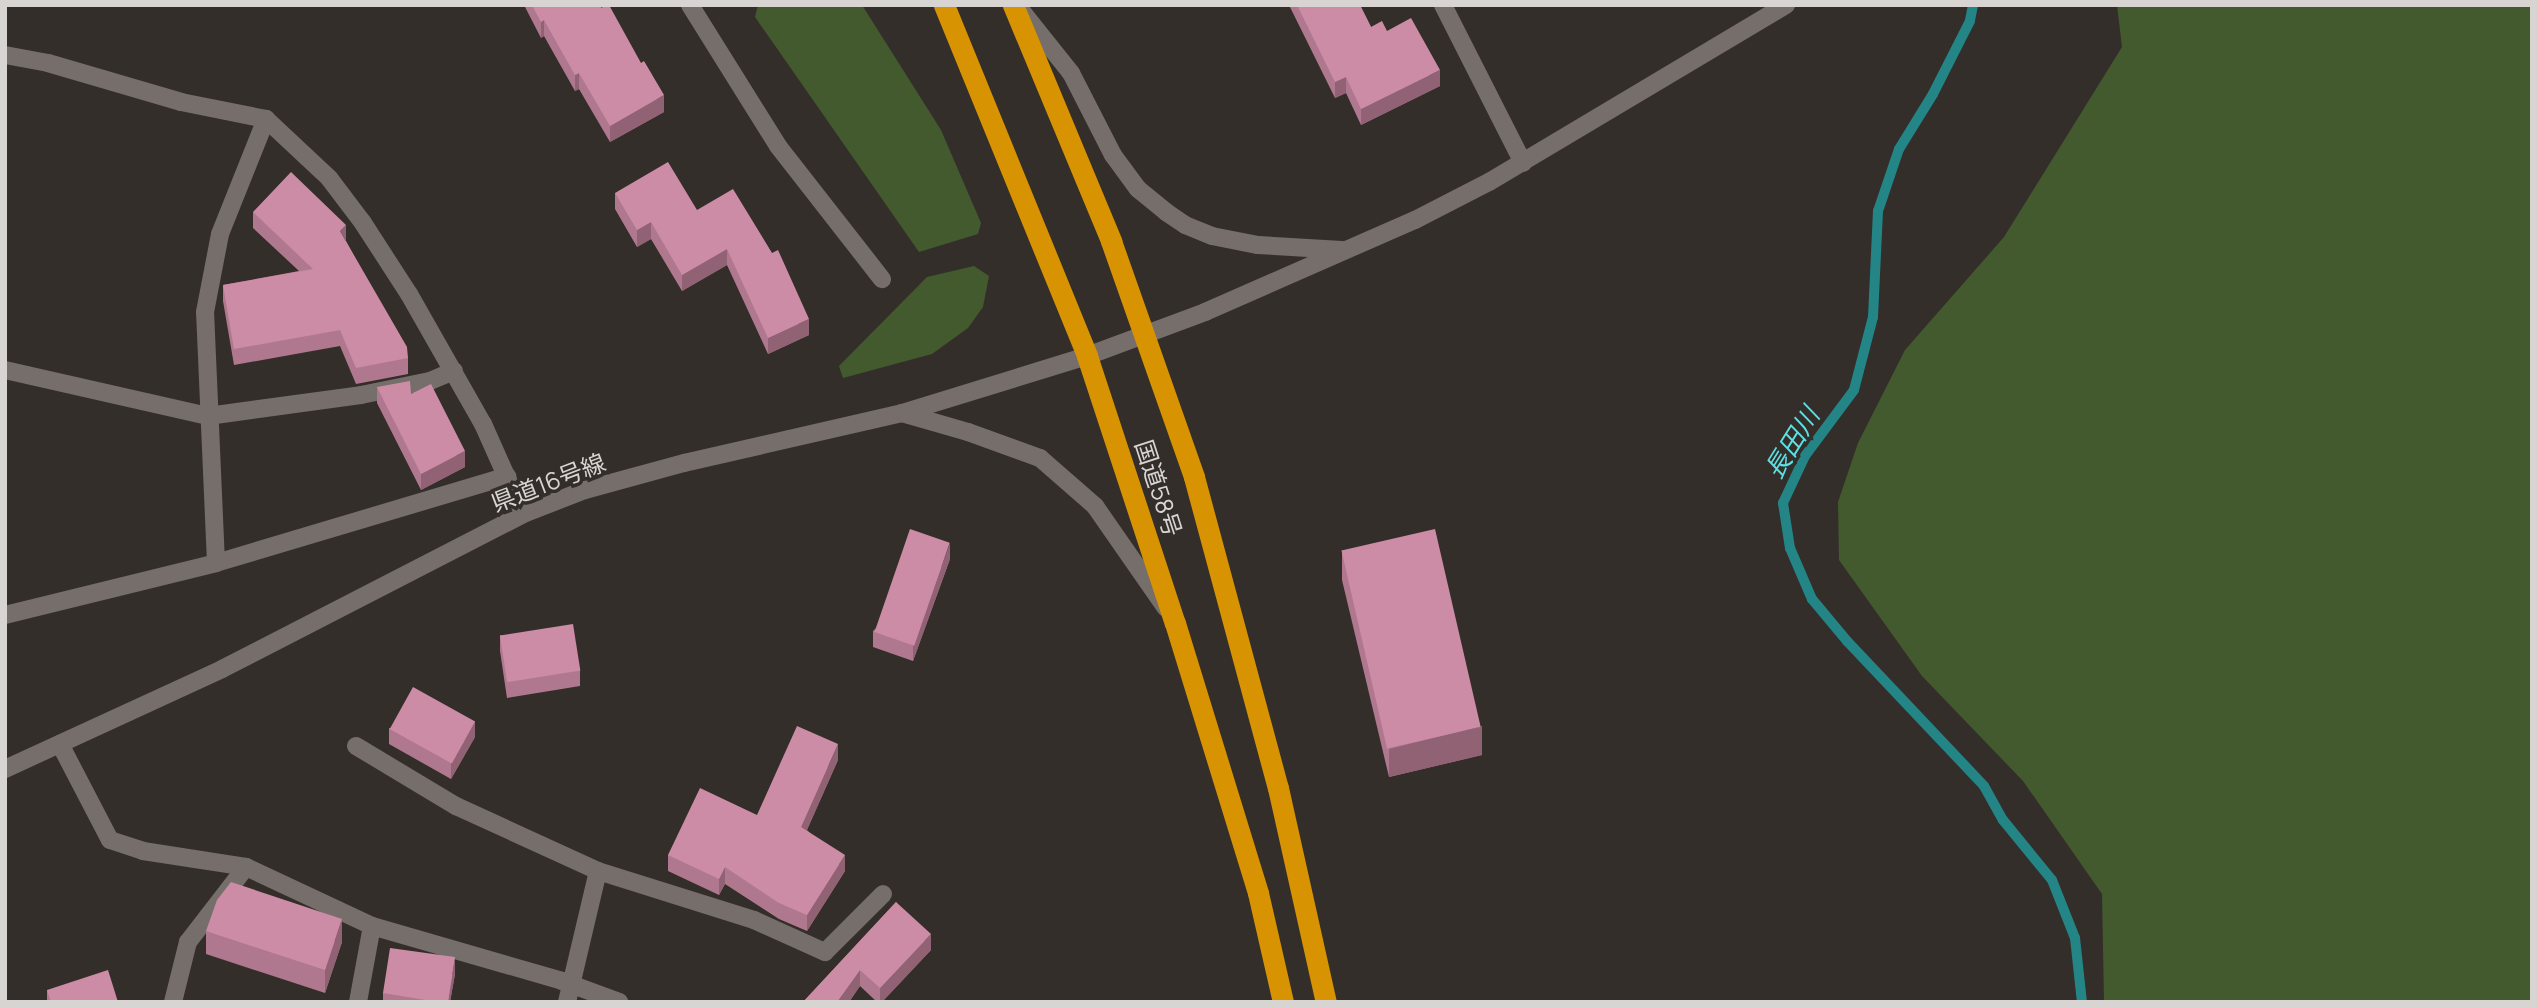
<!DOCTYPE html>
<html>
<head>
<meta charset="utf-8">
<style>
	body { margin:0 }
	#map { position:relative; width:2537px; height:1007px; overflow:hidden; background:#342e2b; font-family:Manrope,"Noto Sans JP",sans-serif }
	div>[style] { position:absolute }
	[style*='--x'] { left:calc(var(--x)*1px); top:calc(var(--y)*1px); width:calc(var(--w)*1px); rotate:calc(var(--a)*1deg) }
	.green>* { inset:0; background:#425a2e }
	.stream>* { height:10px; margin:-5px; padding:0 5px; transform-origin:5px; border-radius:5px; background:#248587 }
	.street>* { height:18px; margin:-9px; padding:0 9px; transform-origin:9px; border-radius:9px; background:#756e6b }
	.secondary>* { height:18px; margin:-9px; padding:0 9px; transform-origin:9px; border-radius:9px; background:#756e6b }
	.highway>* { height:21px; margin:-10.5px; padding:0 10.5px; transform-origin:10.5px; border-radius:10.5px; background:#d89302 }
	.wall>* { inset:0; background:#b0788f }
	.shaded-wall>* { inset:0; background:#906274 }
	.building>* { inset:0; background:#cd8ca6; transform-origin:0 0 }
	span { translate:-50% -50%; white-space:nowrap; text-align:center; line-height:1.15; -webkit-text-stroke:7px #342e2b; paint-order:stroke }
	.street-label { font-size:24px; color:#d8d4d2 }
	.water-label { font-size:26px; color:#5be1e4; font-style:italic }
	.frame { position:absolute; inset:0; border:7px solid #d8d4d2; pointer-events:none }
</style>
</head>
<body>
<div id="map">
	<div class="green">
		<i style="clip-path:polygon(758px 5px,862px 5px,941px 130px,981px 223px,978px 234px,919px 252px,755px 17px)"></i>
		<i style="clip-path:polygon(2117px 5px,2532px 5px,2532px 1002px,2104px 1002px,2102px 894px,2023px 781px,1922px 676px,1839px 560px,1838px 502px,1858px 443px,1905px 350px,2004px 237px,2122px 47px)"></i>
		<i style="clip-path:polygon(974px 266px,989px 276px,983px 307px,968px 328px,932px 354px,843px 378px,839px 366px,927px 277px)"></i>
	</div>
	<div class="stream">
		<i style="--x:1973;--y:5;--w:16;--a:101"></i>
		<i style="--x:1970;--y:21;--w:82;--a:116.9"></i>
		<i style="--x:1933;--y:94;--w:65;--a:121.7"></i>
		<i style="--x:1899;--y:149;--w:65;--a:108.7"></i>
		<i style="--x:1878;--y:211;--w:106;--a:92.7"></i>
		<i style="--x:1873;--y:317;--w:75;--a:104.6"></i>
		<i style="--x:1854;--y:390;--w:82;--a:126.6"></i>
		<i style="--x:1805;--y:456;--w:52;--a:115.1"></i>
		<i style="--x:1783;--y:503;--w:46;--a:81.2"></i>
		<i style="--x:1790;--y:548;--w:56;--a:66.7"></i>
		<i style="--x:1812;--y:599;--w:55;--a:50.2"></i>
		<i style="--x:1847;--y:641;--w:199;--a:46.6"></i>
		<i style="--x:1984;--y:786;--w:39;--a:61"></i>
		<i style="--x:2003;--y:820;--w:77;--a:50.8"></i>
		<i style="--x:2052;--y:880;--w:62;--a:68.4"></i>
		<i style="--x:2075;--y:938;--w:64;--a:83.8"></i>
	</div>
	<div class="street">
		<i style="--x:1443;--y:5;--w:177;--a:63.1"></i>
		<i style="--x:5;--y:55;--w:44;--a:10.5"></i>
		<i style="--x:48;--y:63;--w:139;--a:16.3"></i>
		<i style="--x:181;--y:102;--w:87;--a:11.3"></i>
		<i style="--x:266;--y:119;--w:86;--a:43.1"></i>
		<i style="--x:329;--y:178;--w:56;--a:52.9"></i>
		<i style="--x:363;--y:223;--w:85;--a:57.1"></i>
		<i style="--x:409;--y:294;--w:150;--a:60.4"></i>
		<i style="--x:483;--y:424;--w:98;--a:66"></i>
		<i style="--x:5;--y:370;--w:208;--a:12.8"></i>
		<i style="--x:208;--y:416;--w:154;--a:-7.8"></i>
		<i style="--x:361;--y:395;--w:70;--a:-11.5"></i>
		<i style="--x:430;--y:381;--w:26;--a:-23"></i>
		<i style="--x:216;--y:563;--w:251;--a:-92.5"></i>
		<i style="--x:205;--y:312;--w:79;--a:-79.1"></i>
		<i style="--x:220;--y:234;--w:124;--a:-68.2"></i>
		<i style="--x:5;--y:615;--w:217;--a:-13.8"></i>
		<i style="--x:216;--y:563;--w:304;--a:-16.6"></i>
		<i style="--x:60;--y:744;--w:108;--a:62.5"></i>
		<i style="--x:110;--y:840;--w:35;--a:18"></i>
		<i style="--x:143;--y:851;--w:104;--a:8.8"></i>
		<i style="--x:246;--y:867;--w:139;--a:25.1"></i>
		<i style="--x:372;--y:926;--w:198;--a:16.1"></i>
		<i style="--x:562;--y:981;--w:61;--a:20.2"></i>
		<i style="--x:356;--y:746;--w:117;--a:31"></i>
		<i style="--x:456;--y:806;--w:156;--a:24.6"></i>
		<i style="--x:598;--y:871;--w:135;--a:103.3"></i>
		<i style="--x:598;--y:871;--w:164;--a:17.4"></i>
		<i style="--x:754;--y:920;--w:78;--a:24.3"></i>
		<i style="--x:825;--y:952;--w:82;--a:-45"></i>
		<i style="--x:173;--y:1002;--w:62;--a:-76"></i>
		<i style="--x:188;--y:942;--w:95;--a:-52.3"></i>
		<i style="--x:358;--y:1002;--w:77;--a:-79.6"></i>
	</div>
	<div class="secondary">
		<i style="--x:690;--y:5;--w:166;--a:58"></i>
		<i style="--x:778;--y:146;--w:169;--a:52"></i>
		<i style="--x:1019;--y:8;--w:83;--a:51.3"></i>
		<i style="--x:1071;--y:73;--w:92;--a:62.9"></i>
		<i style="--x:1113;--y:155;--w:42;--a:53.7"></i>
		<i style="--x:1138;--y:189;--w:36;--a:39"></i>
		<i style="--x:1166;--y:212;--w:23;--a:34"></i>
		<i style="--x:1185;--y:225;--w:29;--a:22"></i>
		<i style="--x:1212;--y:236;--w:47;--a:11.1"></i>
		<i style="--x:1258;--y:245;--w:84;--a:3.4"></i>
		<i style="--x:902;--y:413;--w:69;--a:16.1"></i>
		<i style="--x:968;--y:432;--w:77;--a:19.9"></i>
		<i style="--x:1040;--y:458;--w:73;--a:41.1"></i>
		<i style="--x:1095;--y:506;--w:124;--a:55.2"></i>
		<i style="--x:5;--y:769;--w:239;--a:-24.7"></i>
		<i style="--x:222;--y:669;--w:339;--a:-27.2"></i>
		<i style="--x:523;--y:514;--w:66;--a:-21.2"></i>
		<i style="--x:585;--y:490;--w:103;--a:-15.3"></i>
		<i style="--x:684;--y:463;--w:224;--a:-12.9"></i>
		<i style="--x:902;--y:413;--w:194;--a:-17.1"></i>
		<i style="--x:1087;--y:356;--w:126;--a:-20.4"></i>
		<i style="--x:1205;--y:312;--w:229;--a:-23.7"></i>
		<i style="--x:1415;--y:220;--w:83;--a:-27.2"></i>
		<i style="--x:1489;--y:182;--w:346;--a:-30.8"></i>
	</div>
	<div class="highway">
		<i style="--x:944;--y:5;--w:379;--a:67.8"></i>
		<i style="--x:1087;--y:356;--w:281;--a:71.8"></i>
		<i style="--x:1175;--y:623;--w:282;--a:72.9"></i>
		<i style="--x:1258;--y:893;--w:112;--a:77.1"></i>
		<i style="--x:1013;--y:5;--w:256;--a:67.4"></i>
		<i style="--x:1111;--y:241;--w:250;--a:70.6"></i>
		<i style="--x:1194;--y:477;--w:322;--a:74.9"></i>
		<i style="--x:1278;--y:788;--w:219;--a:77.4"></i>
	</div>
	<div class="wall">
		<i style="clip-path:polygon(524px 5px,600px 5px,664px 112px,610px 142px,579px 89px,575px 91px,544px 36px,541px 38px)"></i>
		<i style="clip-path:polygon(1289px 5px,1360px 5px,1371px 27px,1387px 31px,1440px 86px,1361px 125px,1346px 93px,1335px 98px)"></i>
		<i style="clip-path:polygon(615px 193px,697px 210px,809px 335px,768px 354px,727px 265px,682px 291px,651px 239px,637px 247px,615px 209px)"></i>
		<i style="clip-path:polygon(253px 212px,346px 241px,408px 358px,408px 374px,356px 384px,340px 346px,234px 365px,223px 301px,223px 285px,299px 271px,253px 228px)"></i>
		<i style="clip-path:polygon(377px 387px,411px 394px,465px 467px,421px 490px,377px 403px)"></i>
		<i style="clip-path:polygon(1342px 551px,1482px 755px,1389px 777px,1342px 580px)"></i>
		<i style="clip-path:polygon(950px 559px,913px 661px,873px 647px,873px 631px)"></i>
		<i style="clip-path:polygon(500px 635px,580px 670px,580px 686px,507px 698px,500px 651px)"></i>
		<i style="clip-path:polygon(389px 728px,475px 737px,451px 779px,389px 744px)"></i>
		<i style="clip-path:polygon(838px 760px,807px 830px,845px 871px,807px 931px,779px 919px,725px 884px,719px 895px,668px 871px,668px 855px,757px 815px)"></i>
		<i style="clip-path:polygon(896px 902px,931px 950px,882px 1002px,877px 1002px,860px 986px,849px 1002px,803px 1002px)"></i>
		<i style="clip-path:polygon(206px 931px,342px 942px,325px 993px,206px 954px)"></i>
		<i style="clip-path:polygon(455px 974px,450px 1002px,383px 1002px,383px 993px)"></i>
		<i style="clip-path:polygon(47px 990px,118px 1002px,47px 1002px)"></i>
	</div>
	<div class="shaded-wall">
		<i style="clip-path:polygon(544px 20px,544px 36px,541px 38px,541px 22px)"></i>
		<i style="clip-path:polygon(1440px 70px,1440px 86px,1361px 125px,1361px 109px)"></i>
		<i style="clip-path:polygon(579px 73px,579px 89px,575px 91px,575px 75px)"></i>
		<i style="clip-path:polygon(1346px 77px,1346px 93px,1335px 98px,1335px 82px)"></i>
		<i style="clip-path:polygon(664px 95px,664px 112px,610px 142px,610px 126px)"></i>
		<i style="clip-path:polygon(651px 222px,651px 239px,637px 247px,637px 230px)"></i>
		<i style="clip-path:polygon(346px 225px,346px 241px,340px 231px)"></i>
		<i style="clip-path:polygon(727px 249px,727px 265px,682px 291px,682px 275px)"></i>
		<i style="clip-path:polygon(809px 319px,809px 335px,768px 354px,768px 338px)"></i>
		<i style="clip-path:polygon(465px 451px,465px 467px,421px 490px,421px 474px)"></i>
		<i style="clip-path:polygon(950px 543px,950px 559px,913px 661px,913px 645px)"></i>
		<i style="clip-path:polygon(475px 721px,475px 737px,451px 779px,451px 763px)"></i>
		<i style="clip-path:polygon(1482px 726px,1482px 755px,1389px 777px,1389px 749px)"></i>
		<i style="clip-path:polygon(838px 744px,838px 760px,801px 843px,801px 827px)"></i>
		<i style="clip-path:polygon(845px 855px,845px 871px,807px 931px,807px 915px)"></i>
		<i style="clip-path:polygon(725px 867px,725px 884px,719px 895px,719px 879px)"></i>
		<i style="clip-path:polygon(342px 919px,342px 942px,325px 993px,325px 970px)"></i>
		<i style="clip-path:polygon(931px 934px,931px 950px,882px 1002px,880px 1002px,880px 988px)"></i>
		<i style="clip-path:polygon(455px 957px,455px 974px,450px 1002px,448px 1002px)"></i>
		<i style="clip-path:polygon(860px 970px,860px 986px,849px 1002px,837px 1002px)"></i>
	</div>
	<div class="building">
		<i style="clip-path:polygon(532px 5px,600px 5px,601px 8px,607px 5px,609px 5px,641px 63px,644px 61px,664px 95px,610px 126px,579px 73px,575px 75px,544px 20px,541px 22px)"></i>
		<i style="clip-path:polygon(1297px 5px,1360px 5px,1371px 27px,1382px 21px,1387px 31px,1411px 18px,1440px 70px,1361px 109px,1346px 77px,1335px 82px)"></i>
		<i style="clip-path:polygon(668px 162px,697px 210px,733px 189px,772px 253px,778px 250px,809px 319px,768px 338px,727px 249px,682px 275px,651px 222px,637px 230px,615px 193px)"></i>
		<i style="clip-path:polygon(291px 172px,346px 225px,340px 231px,407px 347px,408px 358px,356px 368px,340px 330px,234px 349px,223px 285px,313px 269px,253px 212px)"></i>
		<i style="clip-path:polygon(410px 381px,411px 394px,431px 384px,465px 451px,421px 474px,377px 387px)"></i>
		<i style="left:910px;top:529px;width:42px;height:109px;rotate:19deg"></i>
		<i style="left:1435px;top:529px;width:203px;height:96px;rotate:77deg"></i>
		<i style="left:573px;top:624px;width:47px;height:74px;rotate:81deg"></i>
		<i style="left:413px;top:687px;width:71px;height:48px;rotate:29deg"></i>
		<i style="clip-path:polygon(797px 726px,838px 744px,801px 827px,845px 855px,807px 915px,779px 903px,725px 867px,719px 879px,668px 855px,700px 788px,757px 815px)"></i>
		<i style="clip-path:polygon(231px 882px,342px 919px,325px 970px,206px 931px,217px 900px)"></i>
		<i style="clip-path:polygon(896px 902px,931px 934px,880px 988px,860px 970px,837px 1002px,803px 1002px)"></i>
		<i style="clip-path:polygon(390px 948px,455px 957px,448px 1002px,438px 1002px,383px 993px)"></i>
		<i style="clip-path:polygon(108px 970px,118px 1002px,51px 1002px,47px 990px)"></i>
	</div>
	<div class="street-label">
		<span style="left:548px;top:482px;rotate:-21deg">県道16号線</span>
		<span style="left:1159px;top:488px;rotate:72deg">国道58号</span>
	</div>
	<div class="water-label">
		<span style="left:1792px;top:443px;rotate:-58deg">長田川</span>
	</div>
	<div class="frame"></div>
</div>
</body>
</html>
